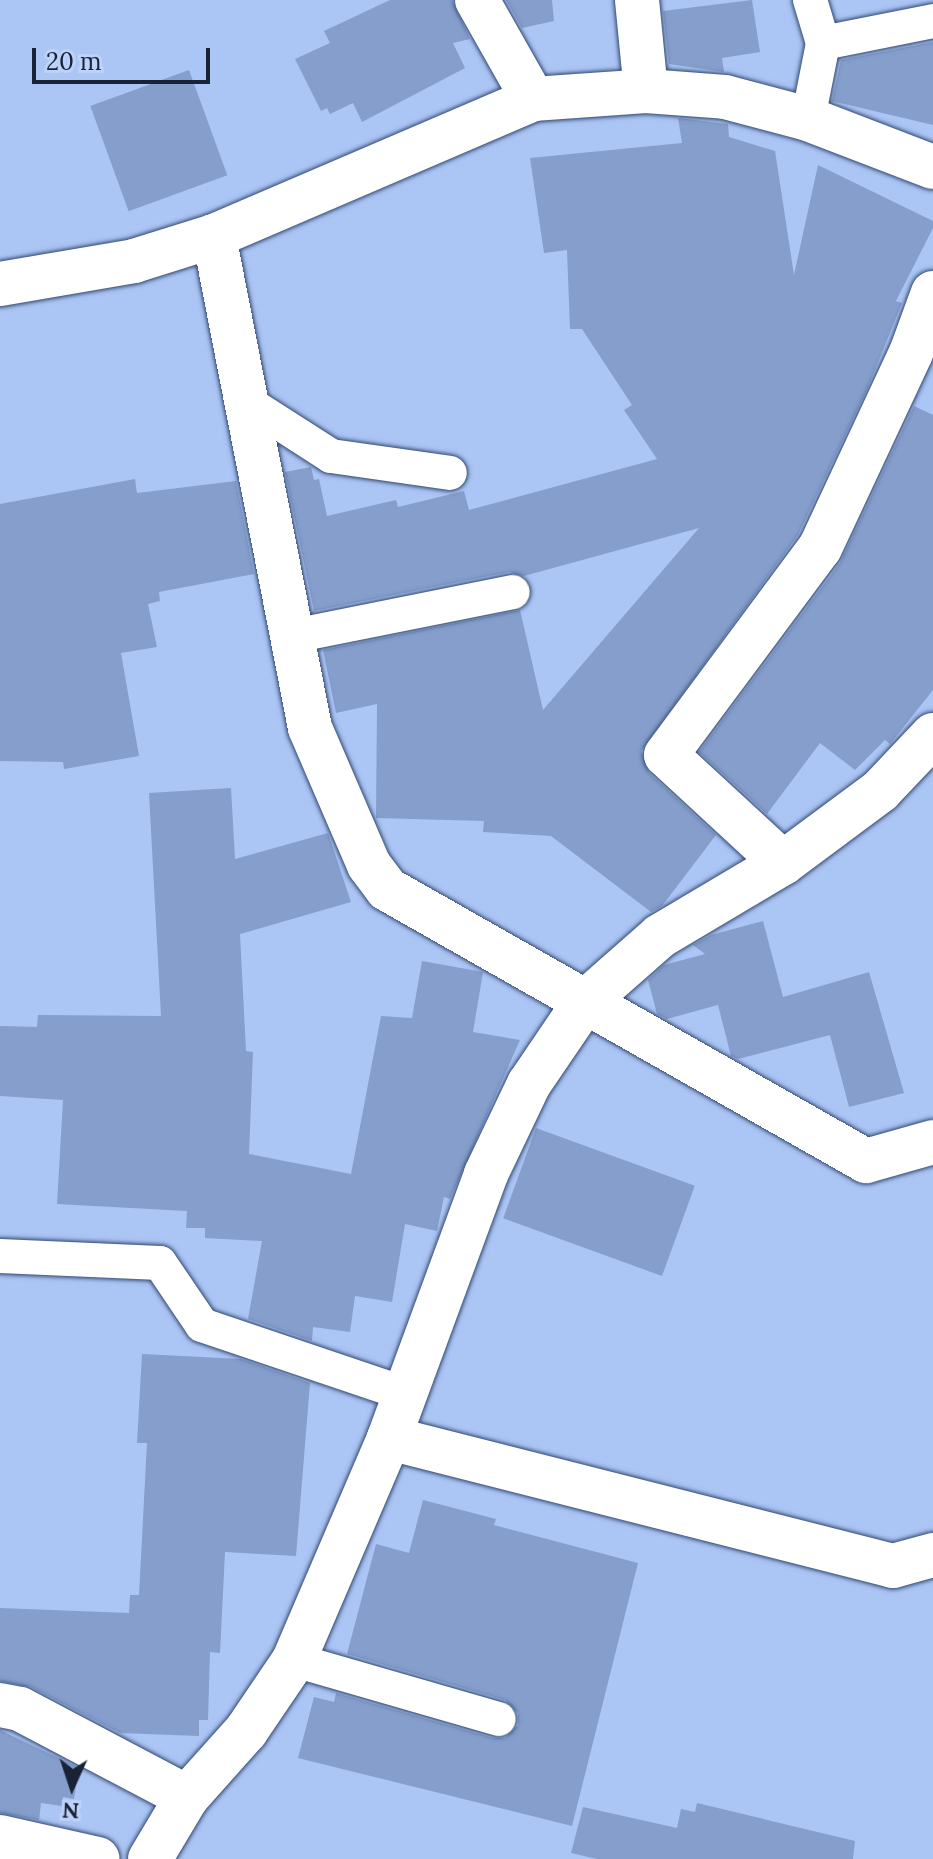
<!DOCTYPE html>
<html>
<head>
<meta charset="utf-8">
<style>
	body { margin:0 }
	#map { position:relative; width:933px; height:1859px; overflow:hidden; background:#abc5f5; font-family:Lora,serif }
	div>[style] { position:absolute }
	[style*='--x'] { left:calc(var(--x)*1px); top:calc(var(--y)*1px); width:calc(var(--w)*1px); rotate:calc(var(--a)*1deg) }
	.building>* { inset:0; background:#859ecc; transform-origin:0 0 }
	.roads { filter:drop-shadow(0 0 2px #324870) drop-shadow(0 0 2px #324870) }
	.lane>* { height:34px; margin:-17px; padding:0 17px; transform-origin:17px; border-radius:17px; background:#fff }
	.street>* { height:44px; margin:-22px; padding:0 22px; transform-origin:22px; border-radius:22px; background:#fff }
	span { translate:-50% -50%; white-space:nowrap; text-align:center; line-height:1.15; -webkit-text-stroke:6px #bdd2f9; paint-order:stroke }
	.north { position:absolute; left:32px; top:1747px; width:80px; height:80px; -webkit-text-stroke:6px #bdd2f9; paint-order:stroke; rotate:183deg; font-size:22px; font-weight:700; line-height:32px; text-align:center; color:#192335 }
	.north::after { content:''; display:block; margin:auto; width:28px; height:36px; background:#192335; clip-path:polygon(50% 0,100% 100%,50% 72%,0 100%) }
	.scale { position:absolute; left:32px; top:48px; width:178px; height:36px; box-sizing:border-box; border:4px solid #192335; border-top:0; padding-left:10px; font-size:24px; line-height:28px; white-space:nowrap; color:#192335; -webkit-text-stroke:6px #bdd2f9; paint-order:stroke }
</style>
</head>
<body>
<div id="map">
	<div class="building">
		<i style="clip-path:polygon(390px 0,452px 0,470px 39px,453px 43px,465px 68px,362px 122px,353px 103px,330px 114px,327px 108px,321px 111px,295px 59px,330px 43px,324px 31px)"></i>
		<i style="clip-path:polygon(506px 0,552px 0,554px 21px,522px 28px)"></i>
		<i style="clip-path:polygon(752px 0,760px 52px,722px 58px,724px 72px,669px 64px,663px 11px)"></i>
		<i style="clip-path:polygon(933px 42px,933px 125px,832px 101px,841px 60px)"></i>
		<i style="left:189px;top:70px;width:112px;height:105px;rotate:70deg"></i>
		<i style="clip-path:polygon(678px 118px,728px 124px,729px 137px,775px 151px,794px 275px,818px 165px,933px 221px,933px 228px,896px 301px,902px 303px,868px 387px,798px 535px,641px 751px,649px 773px,716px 835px,662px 906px,651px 912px,551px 836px,483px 832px,484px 821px,376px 818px,377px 704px,336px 713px,323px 650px,520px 610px,543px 710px,699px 528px,524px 576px,509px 572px,314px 611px,285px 472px,311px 467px,314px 480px,319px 479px,327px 516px,396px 500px,398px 507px,464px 491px,469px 510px,657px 459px,624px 410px,632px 405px,582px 329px,570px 329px,567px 250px,544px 253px,530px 158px,682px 143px)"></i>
		<i style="clip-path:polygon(914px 406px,933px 415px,933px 690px,890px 744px,885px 740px,855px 770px,820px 743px,767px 814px,699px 752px,840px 563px)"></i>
		<i style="clip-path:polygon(135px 479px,137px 493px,236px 481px,254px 574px,159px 592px,160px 601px,148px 604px,157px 647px,121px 653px,139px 756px,64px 769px,63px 762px,0 761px,0 504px)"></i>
		<i style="clip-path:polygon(231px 788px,235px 859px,328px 833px,351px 902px,240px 934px,246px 1051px,253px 1052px,249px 1154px,351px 1174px,381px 1016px,412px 1018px,422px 961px,483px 972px,473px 1032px,520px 1040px,450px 1199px,444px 1197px,437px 1231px,405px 1224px,392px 1302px,355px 1296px,350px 1332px,313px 1327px,312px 1341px,248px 1319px,262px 1241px,205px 1238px,205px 1228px,186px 1228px,187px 1211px,57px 1204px,63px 1100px,0 1096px,0 1026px,37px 1027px,38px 1015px,161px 1016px,149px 793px)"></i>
		<i style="clip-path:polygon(763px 921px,783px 997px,869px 972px,904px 1093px,849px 1107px,830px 1035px,738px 1059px,731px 1056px,718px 1005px,667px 1019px,657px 1014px,648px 980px,664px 965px,705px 954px,693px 945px,711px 935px)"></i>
		<i style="left:536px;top:1128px;width:169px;height:96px;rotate:20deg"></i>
		<i style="clip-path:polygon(142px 1354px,241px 1359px,310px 1383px,296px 1556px,225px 1552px,220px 1653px,210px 1652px,208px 1720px,199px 1720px,199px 1736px,120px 1733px,31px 1687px,0 1681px,0 1608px,129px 1613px,130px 1595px,139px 1595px,147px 1443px,137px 1443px)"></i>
		<i style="clip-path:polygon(423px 1500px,496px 1519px,494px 1525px,638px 1563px,572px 1826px,298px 1758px,314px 1697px,334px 1702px,336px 1693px,493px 1738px,505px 1738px,518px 1725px,518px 1713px,505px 1700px,347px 1654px,376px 1544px,409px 1553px)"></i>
		<i style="clip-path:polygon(0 1730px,79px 1768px,74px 1799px,63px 1797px,62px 1806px,41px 1803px,39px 1820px,0 1813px)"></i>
		<i style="clip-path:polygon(697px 1803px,855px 1841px,853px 1859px,597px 1859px,571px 1853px,583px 1807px,677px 1828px,681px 1809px,695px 1812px)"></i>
	</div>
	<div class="roads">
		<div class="lane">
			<i style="--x:823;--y:43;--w:112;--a:-11.3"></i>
			<i style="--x:808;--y:119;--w:77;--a:-78.8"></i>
			<i style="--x:823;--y:43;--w:45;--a:-106.8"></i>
			<i style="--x:250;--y:404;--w:96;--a:32.7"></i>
			<i style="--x:331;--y:456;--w:120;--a:8.1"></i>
			<i style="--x:293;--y:636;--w:224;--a:-11.3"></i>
			<i style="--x:0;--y:1256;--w:160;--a:2.5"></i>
			<i style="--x:160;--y:1263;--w:75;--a:55.9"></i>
			<i style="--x:202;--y:1325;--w:215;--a:18.7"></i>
			<i style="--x:294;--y:1660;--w:213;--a:16.1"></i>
		</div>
		<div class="street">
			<i style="--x:477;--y:0;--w:114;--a:60.5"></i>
			<i style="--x:637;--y:0;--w:91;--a:84.4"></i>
			<i style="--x:214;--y:236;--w:501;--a:78.96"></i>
			<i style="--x:310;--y:728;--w:149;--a:66.7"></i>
			<i style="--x:369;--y:865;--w:30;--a:53"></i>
			<i style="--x:387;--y:889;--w:551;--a:29.59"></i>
			<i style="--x:866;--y:1161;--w:70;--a:-15.8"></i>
			<i style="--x:0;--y:284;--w:136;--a:-9.7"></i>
			<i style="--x:134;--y:261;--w:84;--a:-17.4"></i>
			<i style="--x:214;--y:236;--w:347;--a:-23.2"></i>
			<i style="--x:533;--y:99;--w:113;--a:-4"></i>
			<i style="--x:646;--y:91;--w:79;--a:4.3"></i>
			<i style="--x:725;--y:97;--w:86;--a:14.8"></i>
			<i style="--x:808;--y:119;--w:134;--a:21"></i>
			<i style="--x:783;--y:863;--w:159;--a:-137.3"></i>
			<i style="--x:666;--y:755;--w:258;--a:-53.4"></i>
			<i style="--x:820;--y:548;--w:215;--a:-65"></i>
			<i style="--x:911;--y:353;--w:64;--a:-69.9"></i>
			<i style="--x:389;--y:1438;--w:520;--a:14.25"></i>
			<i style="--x:893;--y:1566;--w:41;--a:-15.4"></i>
			<i style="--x:0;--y:1705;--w:20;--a:11"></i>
			<i style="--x:20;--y:1709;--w:189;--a:27.8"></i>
			<i style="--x:0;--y:1837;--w:100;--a:12.7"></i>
			<i style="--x:150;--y:1859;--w:72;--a:-59.2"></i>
			<i style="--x:187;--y:1797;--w:89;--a:-48.2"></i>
			<i style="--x:246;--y:1731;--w:86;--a:-55.9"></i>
			<i style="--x:294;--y:1660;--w:241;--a:-66.8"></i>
			<i style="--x:389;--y:1438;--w:281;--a:-69.8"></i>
			<i style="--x:486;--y:1174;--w:100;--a:-64.5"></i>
			<i style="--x:529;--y:1084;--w:98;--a:-55.8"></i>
			<i style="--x:584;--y:1003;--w:101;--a:-41.4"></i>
			<i style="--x:660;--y:936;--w:143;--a:-30.7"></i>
			<i style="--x:783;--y:863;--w:121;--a:-36.6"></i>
			<i style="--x:880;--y:791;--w:77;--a:-46.6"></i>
		</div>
	</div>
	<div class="north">N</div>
	<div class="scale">20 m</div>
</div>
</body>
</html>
